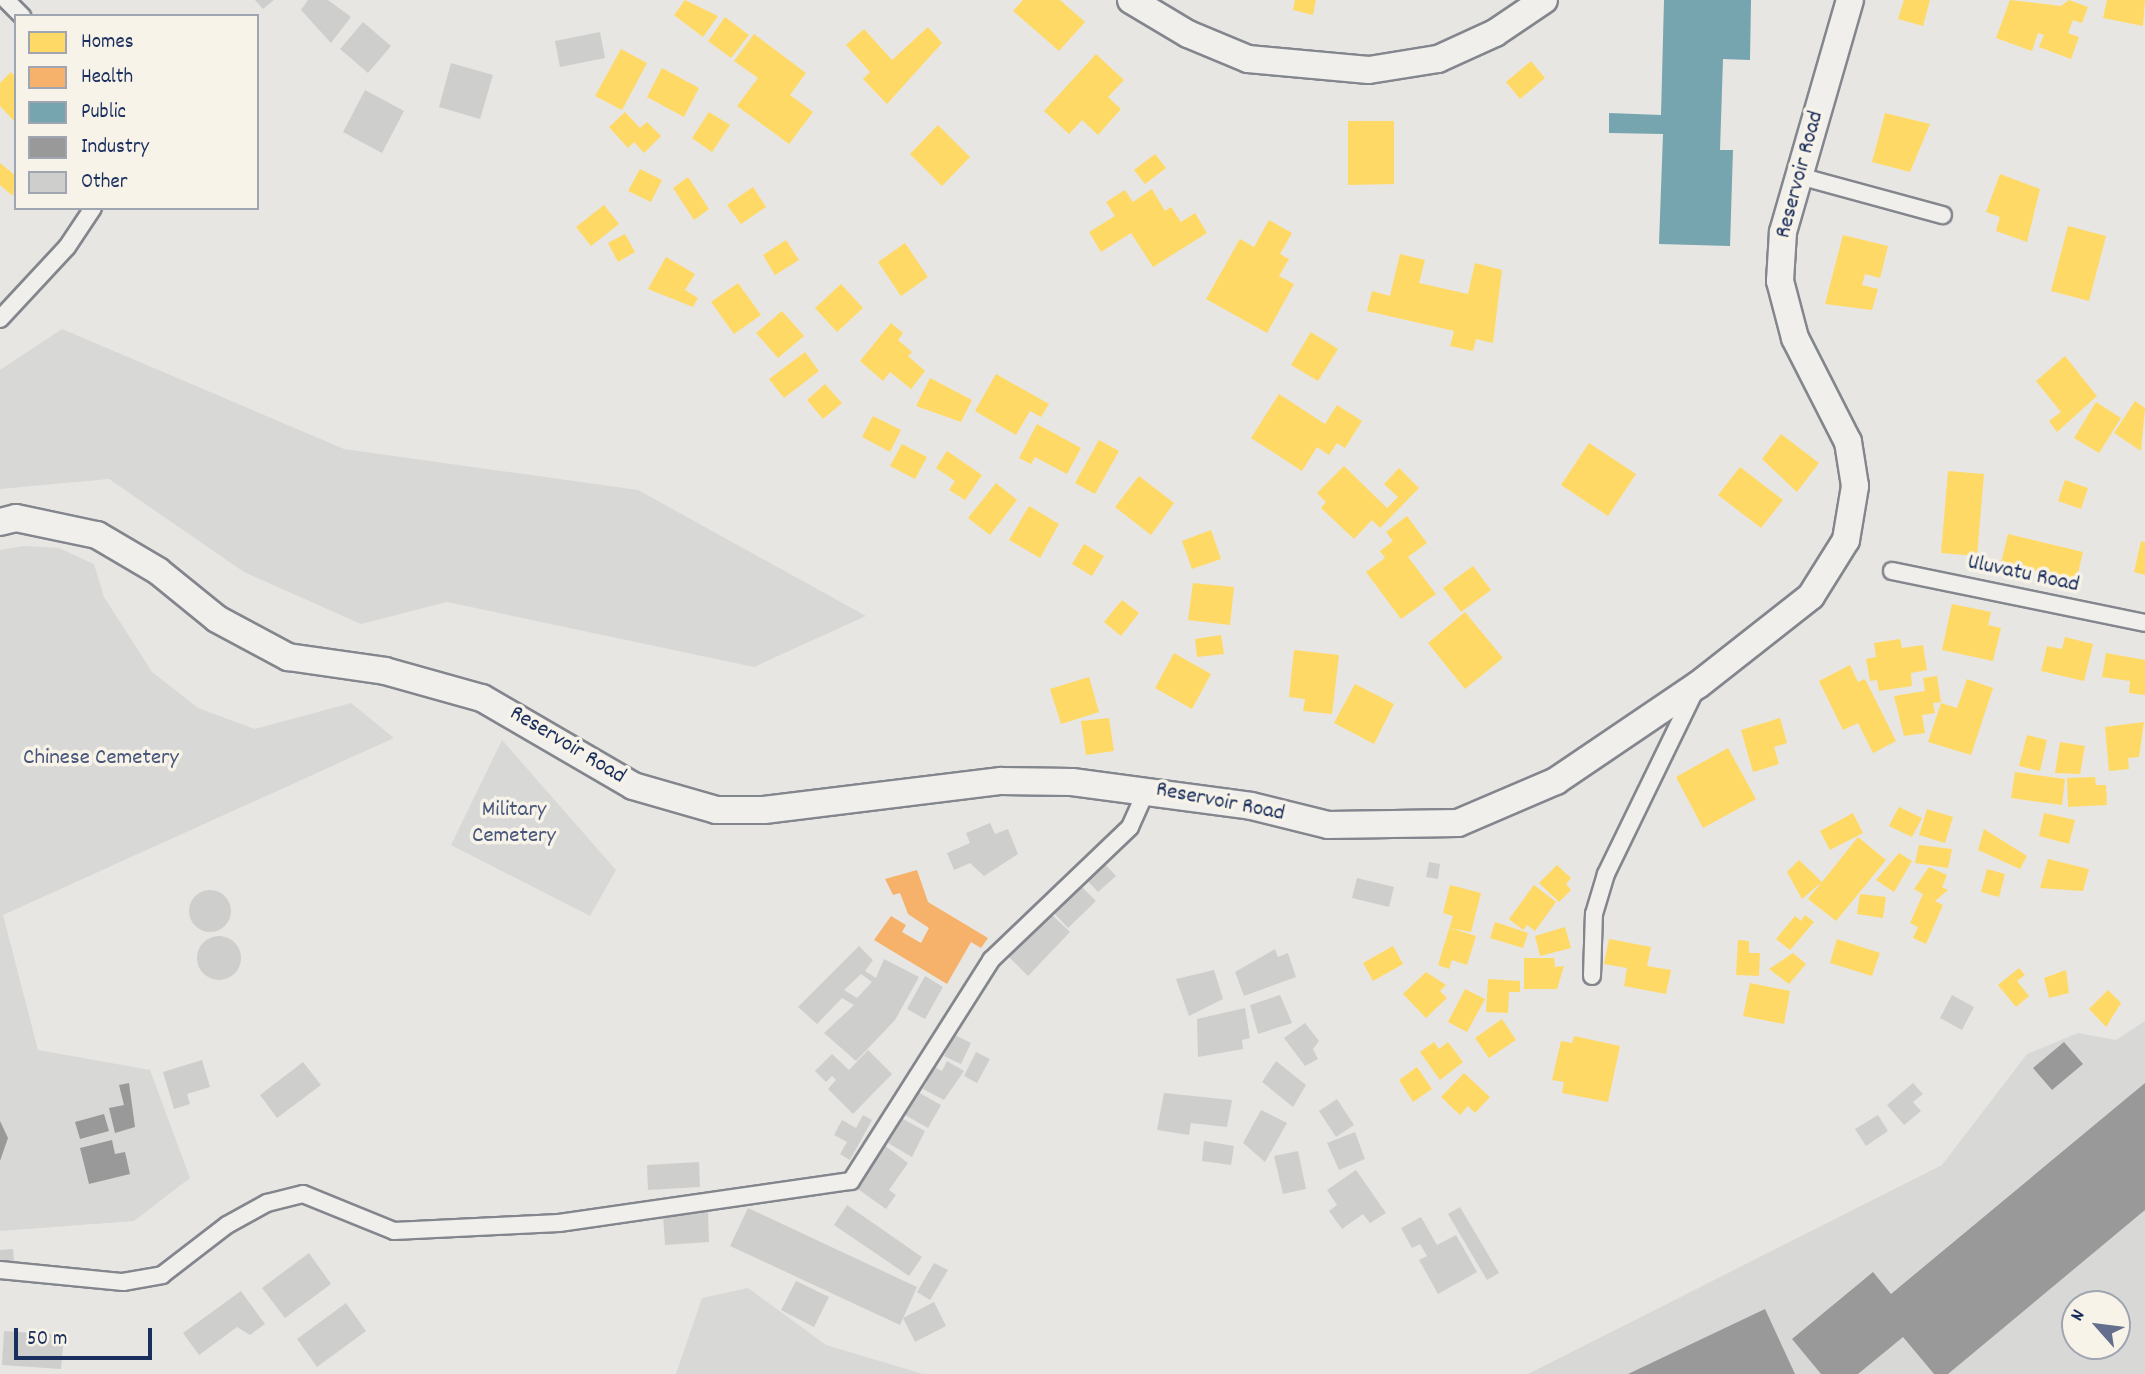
<!DOCTYPE html>
<style>
body{margin:0}
#map{position:relative;width:2145px;height:1374px;overflow:hidden;background:#e8e6e2;font-family:Dekko,sans-serif}
div>[style]{position:absolute}
.built>*{inset:0;background:#d8d8d6}
.homes>*{inset:0;background:#ffd966}
.health>*{inset:0;background:#f6b26b}
.public>*{inset:0;background:#76a5af}
.industry>*{inset:0;background:#999}
.building>*{inset:0;background:#cececd}
.round{border-radius:50%}
.roads{filter:drop-shadow(2px 0 #83868d) drop-shadow(-2px 0 #83868d) drop-shadow(0 2px #83868d) drop-shadow(0 -2px #83868d)}
.minor>*{height:16px;margin:-8px;padding:0 8px;transform-origin:8px;border-radius:8px;background:#f0efeb}
.primary>*{height:26px;margin:-13px;padding:0 13px;transform-origin:13px;border-radius:13px;background:#f0efeb}
.trunk>*{height:26px;margin:-13px;padding:0 13px;transform-origin:13px;border-radius:13px;background:#f0efeb}
span{translate:-50% -50%;white-space:nowrap;text-align:center;line-height:1.15;-webkit-text-stroke:7px #f7f3e8;paint-order:stroke}
.street-label{font-size:23px;color:#1b2f5e}
.park-label{font-size:23px;color:#47567a}
.legend{position:absolute;left:14px;top:14px;width:245px;height:196px;box-sizing:border-box;background:#f7f3e8;border:2px solid #9fa5b1;margin:0;padding:9px 12px;list-style:none;font-size:21px;color:#1b2f5e}
.legend li{display:flex;align-items:center;gap:14px;height:35px}
.legend b{width:35px;border:2px solid #9fa5b1}
.north{position:absolute;left:2061px;top:1290px;width:70px;height:70px;box-sizing:border-box;background:#f7f3e8;border:2px solid #9fa5b1;border-radius:50%;rotate:298deg;font-size:19px;font-weight:700;line-height:28px;text-align:center;color:#1b2f5e}
.north::after{content:'';display:block;margin:auto;width:24px;height:32px;background:#636f8c;clip-path:polygon(50% 0,100% 100%,50% 72%,0 100%)}
.scale{position:absolute;left:14px;top:1328px;width:138px;height:32px;box-sizing:border-box;border:4px solid #1b2f5e;border-top:0;padding-left:9px;font-size:21px;line-height:24px;white-space:nowrap;color:#1b2f5e;-webkit-text-stroke:5px #f7f3e8;paint-order:stroke}
</style>
<div id="map">
<div class="built">
<div style="clip-path:polygon(62px 329px,344px 449px,638px 490px,866px 616px,754px 667px,447px 602px,361px 624px,244px 572px,109px 479px,0 489px,0 370px)"></div>
<div style="clip-path:polygon(23px 546px,59px 548px,94px 564px,104px 597px,152px 672px,198px 708px,255px 729px,351px 703px,394px 738px,3px 915px,38px 1050px,150px 1070px,190px 1178px,134px 1221px,0 1231px,0 550px)"></div>
<div style="clip-path:polygon(502px 740px,616px 870px,590px 916px,451px 845px)"></div>
<div style="clip-path:polygon(evenodd,2145px 1021px,2145px 1374px,1528px 1374px,1942px 1165px,2027px 1054px,2078px 1033px,2116px 1040px,2145px 1021px,2075px 1304px,2117px 1304px,2117px 1346px,2075px 1346px,2075px 1304px)"></div>
<div style="clip-path:polygon(748px 1288px,826px 1345px,923px 1374px,676px 1374px,702px 1298px)"></div>
</div>
<div class="homes">
<div style="clip-path:polygon(685px 0,718px 16px,703px 37px,674px 15px)"></div>
<div style="clip-path:polygon(1023px 0,1060px 0,1085px 22px,1059px 51px,1013px 11px)"></div>
<div style="clip-path:polygon(1295px 0,1316px 0,1313px 15px,1293px 10px)"></div>
<div style="clip-path:polygon(1904px 0,1930px 0,1923px 26px,1898px 19px)"></div>
<div style="clip-path:polygon(2010px 0,2061px 6px,2069px 0,2088px 7px,2082px 23px,2073px 20px,2068px 33px,2079px 37px,2071px 59px,2039px 47px,2044px 35px,2038px 33px,2032px 51px,1996px 38px)"></div>
<div style="clip-path:polygon(2107px 0,2145px 0,2143px 26px,2103px 18px)"></div>
<div style="clip-path:polygon(725px 17px,749px 35px,731px 58px,708px 41px)"></div>
<div style="clip-path:polygon(928px 27px,942px 43px,887px 104px,863px 79px,870px 72px,846px 45px,864px 29px,892px 60px)"></div>
<div style="clip-path:polygon(754px 34px,806px 73px,790px 95px,813px 112px,789px 144px,737px 106px,758px 78px,734px 61px)"></div>
<div style="clip-path:polygon(621px 49px,647px 63px,622px 110px,595px 96px)"></div>
<div style="clip-path:polygon(1096px 54px,1124px 80px,1108px 97px,1121px 109px,1098px 135px,1082px 120px,1069px 134px,1044px 111px)"></div>
<div style="clip-path:polygon(1531px 61px,1545px 78px,1520px 99px,1506px 82px)"></div>
<div style="clip-path:polygon(662px 68px,699px 88px,684px 117px,647px 97px)"></div>
<div style="clip-path:polygon(11px 72px,16px 77px,16px 123px,0 106px,0 83px)"></div>
<div style="clip-path:polygon(625px 112px,640px 128px,647px 122px,661px 136px,644px 153px,634px 142px,628px 148px,609px 127px)"></div>
<div style="clip-path:polygon(709px 112px,730px 125px,712px 152px,692px 138px)"></div>
<div style="clip-path:polygon(1885px 113px,1930px 124px,1910px 172px,1872px 162px)"></div>
<div style="clip-path:polygon(1348px 121px,1394px 121px,1394px 184px,1348px 185px)"></div>
<div style="clip-path:polygon(938px 125px,970px 157px,942px 186px,910px 154px)"></div>
<div style="clip-path:polygon(1155px 154px,1166px 168px,1145px 184px,1134px 170px)"></div>
<div style="clip-path:polygon(0 163px,16px 176px,13px 196px,0 185px)"></div>
<div style="clip-path:polygon(640px 169px,662px 180px,651px 202px,628px 191px)"></div>
<div style="clip-path:polygon(2000px 174px,2040px 189px,2027px 242px,1996px 231px,2000px 217px,1986px 212px)"></div>
<div style="clip-path:polygon(688px 177px,709px 209px,694px 220px,673px 188px)"></div>
<div style="clip-path:polygon(753px 187px,766px 207px,741px 224px,727px 205px)"></div>
<div style="clip-path:polygon(1152px 189px,1165px 211px,1171px 207px,1181px 222px,1195px 213px,1207px 233px,1153px 267px,1131px 233px,1101px 252px,1089px 232px,1115px 216px,1106px 202px,1125px 190px,1133px 202px)"></div>
<div style="clip-path:polygon(604px 205px,619px 224px,591px 246px,576px 227px)"></div>
<div style="clip-path:polygon(1269px 220px,1292px 233px,1280px 254px,1289px 259px,1279px 276px,1294px 284px,1267px 333px,1206px 299px,1240px 239px,1254px 247px)"></div>
<div style="clip-path:polygon(2068px 226px,2106px 236px,2089px 301px,2051px 291px)"></div>
<div style="clip-path:polygon(625px 234px,635px 252px,618px 262px,608px 243px)"></div>
<div style="clip-path:polygon(1843px 235px,1888px 246px,1880px 278px,1865px 274px,1862px 285px,1878px 289px,1872px 310px,1825px 304px)"></div>
<div style="clip-path:polygon(786px 240px,799px 260px,775px 275px,763px 255px)"></div>
<div style="clip-path:polygon(905px 243px,928px 277px,901px 296px,878px 262px)"></div>
<div style="clip-path:polygon(1400px 254px,1425px 260px,1419px 283px,1468px 294px,1475px 263px,1502px 270px,1493px 343px,1476px 339px,1473px 351px,1450px 346px,1454px 331px,1367px 311px,1372px 291px,1390px 296px)"></div>
<div style="clip-path:polygon(666px 257px,695px 274px,685px 290px,698px 298px,693px 307px,648px 289px)"></div>
<div style="clip-path:polygon(738px 283px,761px 315px,734px 334px,711px 302px)"></div>
<div style="clip-path:polygon(841px 284px,863px 308px,837px 332px,815px 308px)"></div>
<div style="clip-path:polygon(782px 311px,804px 336px,778px 358px,756px 333px)"></div>
<div style="clip-path:polygon(891px 323px,903px 333px,898px 340px,912px 352px,908px 356px,925px 371px,911px 389px,890px 372px,883px 381px,860px 361px)"></div>
<div style="clip-path:polygon(1311px 332px,1338px 349px,1318px 381px,1291px 365px)"></div>
<div style="clip-path:polygon(805px 352px,819px 371px,784px 398px,769px 379px)"></div>
<div style="clip-path:polygon(2065px 356px,2097px 396px,2057px 432px,2049px 421px,2061px 412px,2036px 381px)"></div>
<div style="clip-path:polygon(996px 374px,1049px 404px,1041px 417px,1030px 411px,1016px 435px,975px 411px)"></div>
<div style="clip-path:polygon(930px 378px,972px 400px,961px 422px,916px 406px)"></div>
<div style="clip-path:polygon(825px 384px,842px 403px,823px 419px,807px 400px)"></div>
<div style="clip-path:polygon(1279px 394px,1325px 424px,1337px 405px,1362px 421px,1345px 448px,1337px 443px,1329px 455px,1317px 447px,1302px 471px,1251px 438px)"></div>
<div style="clip-path:polygon(2135px 401px,2145px 408px,2141px 451px,2114px 433px)"></div>
<div style="clip-path:polygon(2096px 402px,2121px 418px,2099px 453px,2074px 438px)"></div>
<div style="clip-path:polygon(873px 416px,901px 430px,890px 452px,862px 437px)"></div>
<div style="clip-path:polygon(1037px 424px,1081px 448px,1067px 474px,1035px 457px,1031px 464px,1019px 458px)"></div>
<div style="clip-path:polygon(1781px 434px,1819px 463px,1797px 492px,1762px 459px)"></div>
<div style="clip-path:polygon(1099px 440px,1119px 451px,1095px 494px,1075px 483px)"></div>
<div style="clip-path:polygon(1589px 443px,1636px 474px,1608px 516px,1561px 485px)"></div>
<div style="clip-path:polygon(902px 444px,927px 457px,915px 479px,890px 466px)"></div>
<div style="clip-path:polygon(947px 451px,982px 475px,965px 500px,949px 490px,955px 481px,936px 468px)"></div>
<div style="clip-path:polygon(1344px 466px,1387px 508px,1398px 497px,1384px 484px,1399px 468px,1419px 488px,1380px 528px,1372px 520px,1354px 539px,1321px 508px,1326px 502px,1317px 493px)"></div>
<div style="clip-path:polygon(1740px 467px,1783px 500px,1761px 528px,1718px 495px)"></div>
<div style="clip-path:polygon(1948px 471px,1984px 474px,1977px 556px,1941px 553px)"></div>
<div style="clip-path:polygon(1139px 476px,1174px 503px,1151px 535px,1115px 507px)"></div>
<div style="clip-path:polygon(2065px 480px,2088px 488px,2081px 509px,2058px 501px)"></div>
<div style="clip-path:polygon(996px 483px,1017px 500px,990px 535px,968px 518px)"></div>
<div style="clip-path:polygon(1029px 506px,1059px 524px,1040px 558px,1009px 540px)"></div>
<div style="clip-path:polygon(1407px 516px,1427px 543px,1408px 557px,1436px 594px,1401px 619px,1366px 572px,1385px 558px,1380px 551px,1393px 541px,1386px 532px)"></div>
<div style="clip-path:polygon(1211px 530px,1221px 559px,1192px 569px,1182px 541px)"></div>
<div style="clip-path:polygon(2008px 534px,2083px 552px,2076px 581px,2001px 563px)"></div>
<div style="clip-path:polygon(2141px 541px,2145px 542px,2145px 575px,2134px 572px)"></div>
<div style="clip-path:polygon(1084px 544px,1104px 556px,1092px 576px,1072px 564px)"></div>
<div style="clip-path:polygon(1473px 566px,1491px 590px,1461px 612px,1443px 588px)"></div>
<div style="clip-path:polygon(1193px 583px,1234px 587px,1230px 625px,1188px 620px)"></div>
<div style="clip-path:polygon(1122px 600px,1139px 613px,1121px 636px,1104px 622px)"></div>
<div style="clip-path:polygon(1952px 604px,1991px 612px,1988px 625px,2001px 628px,1993px 661px,1942px 650px)"></div>
<div style="clip-path:polygon(1465px 612px,1503px 658px,1465px 689px,1428px 643px)"></div>
<div style="clip-path:polygon(1221px 635px,1224px 654px,1197px 657px,1195px 639px)"></div>
<div style="clip-path:polygon(2065px 637px,2093px 644px,2084px 681px,2041px 671px,2047px 646px,2062px 649px)"></div>
<div style="clip-path:polygon(1900px 639px,1902px 648px,1923px 645px,1927px 670px,1911px 673px,1912px 686px,1879px 691px,1877px 680px,1870px 681px,1866px 659px,1876px 657px,1874px 643px)"></div>
<div style="clip-path:polygon(1294px 650px,1339px 655px,1332px 714px,1303px 711px,1305px 699px,1289px 697px)"></div>
<div style="clip-path:polygon(1174px 653px,1211px 674px,1192px 709px,1155px 688px)"></div>
<div style="clip-path:polygon(2106px 653px,2145px 660px,2145px 695px,2129px 693px,2130px 681px,2102px 677px)"></div>
<div style="clip-path:polygon(1850px 665px,1858px 682px,1865px 679px,1896px 741px,1873px 753px,1858px 723px,1843px 730px,1819px 681px)"></div>
<div style="clip-path:polygon(1937px 676px,1941px 702px,1933px 703px,1935px 713px,1922px 715px,1925px 733px,1904px 736px,1894px 696px,1925px 691px,1923px 678px)"></div>
<div style="clip-path:polygon(1089px 677px,1099px 712px,1061px 724px,1050px 689px)"></div>
<div style="clip-path:polygon(1967px 679px,1993px 688px,1971px 755px,1928px 742px,1941px 703px,1957px 708px)"></div>
<div style="clip-path:polygon(1355px 684px,1394px 704px,1374px 744px,1334px 723px)"></div>
<div style="clip-path:polygon(1109px 718px,1114px 751px,1086px 755px,1081px 721px)"></div>
<div style="clip-path:polygon(1780px 718px,1787px 743px,1774px 747px,1779px 764px,1753px 772px,1741px 730px)"></div>
<div style="clip-path:polygon(2144px 722px,2139px 757px,2128px 758px,2129px 769px,2109px 771px,2105px 727px)"></div>
<div style="clip-path:polygon(2027px 735px,2047px 740px,2040px 771px,2019px 766px)"></div>
<div style="clip-path:polygon(2060px 742px,2085px 746px,2080px 774px,2055px 773px)"></div>
<div style="clip-path:polygon(1728px 748px,1756px 799px,1703px 828px,1676px 777px)"></div>
<div style="clip-path:polygon(2015px 772px,2065px 779px,2062px 805px,2011px 798px)"></div>
<div style="clip-path:polygon(2095px 777px,2096px 785px,2106px 785px,2107px 805px,2068px 807px,2067px 778px)"></div>
<div style="clip-path:polygon(1899px 807px,1922px 818px,1912px 837px,1889px 826px)"></div>
<div style="clip-path:polygon(1927px 809px,1953px 817px,1945px 843px,1919px 835px)"></div>
<div style="clip-path:polygon(1853px 813px,1863px 833px,1830px 850px,1820px 831px)"></div>
<div style="clip-path:polygon(2044px 813px,2075px 820px,2069px 844px,2039px 836px)"></div>
<div style="clip-path:polygon(1984px 829px,2027px 856px,2020px 869px,1978px 850px)"></div>
<div style="clip-path:polygon(1858px 837px,1886px 860px,1836px 921px,1808px 899px,1822px 882px,1802px 899px,1787px 872px,1799px 860px,1822px 882px)"></div>
<div style="clip-path:polygon(1919px 845px,1952px 849px,1948px 868px,1915px 863px)"></div>
<div style="clip-path:polygon(1899px 853px,1912px 861px,1894px 892px,1876px 880px)"></div>
<div style="clip-path:polygon(2048px 859px,2089px 869px,2083px 891px,2040px 888px)"></div>
<div style="clip-path:polygon(1557px 865px,1571px 878px,1566px 884px,1571px 890px,1559px 902px,1539px 883px)"></div>
<div style="clip-path:polygon(1929px 867px,1947px 875px,1942px 887px,1948px 890px,1935px 901px,1943px 905px,1926px 944px,1913px 938px,1918px 927px,1910px 923px,1923px 894px,1914px 889px)"></div>
<div style="clip-path:polygon(1987px 869px,2005px 874px,1999px 897px,1981px 892px)"></div>
<div style="clip-path:polygon(1450px 885px,1481px 893px,1471px 932px,1450px 928px,1476px 936px,1467px 965px,1452px 960px,1449px 969px,1438px 965px,1453px 916px,1443px 913px)"></div>
<div style="clip-path:polygon(1534px 885px,1556px 902px,1535px 931px,1527px 925px,1523px 930px,1509px 919px)"></div>
<div style="clip-path:polygon(1860px 894px,1886px 897px,1883px 918px,1857px 914px)"></div>
<div style="clip-path:polygon(1805px 915px,1814px 922px,1790px 950px,1776px 939px,1795px 916px,1801px 921px)"></div>
<div style="clip-path:polygon(1495px 922px,1528px 933px,1523px 948px,1490px 938px)"></div>
<div style="clip-path:polygon(1565px 927px,1571px 948px,1540px 956px,1535px 936px)"></div>
<div style="clip-path:polygon(1609px 939px,1651px 947px,1647px 966px,1671px 970px,1666px 994px,1624px 986px,1627px 968px,1604px 964px)"></div>
<div style="clip-path:polygon(1837px 939px,1880px 953px,1872px 976px,1830px 963px)"></div>
<div style="clip-path:polygon(1738px 940px,1749px 941px,1749px 953px,1760px 953px,1759px 976px,1736px 975px)"></div>
<div style="clip-path:polygon(1393px 946px,1403px 964px,1373px 981px,1363px 963px)"></div>
<div style="clip-path:polygon(1793px 953px,1806px 964px,1789px 984px,1769px 969px)"></div>
<div style="clip-path:polygon(1524px 958px,1554px 958px,1555px 967px,1564px 966px,1557px 989px,1524px 989px)"></div>
<div style="clip-path:polygon(2019px 968px,2025px 975px,2017px 981px,2029px 996px,2016px 1007px,1998px 985px)"></div>
<div style="clip-path:polygon(2066px 970px,2069px 993px,2049px 998px,2044px 978px)"></div>
<div style="clip-path:polygon(1426px 972px,1446px 985px,1440px 991px,1447px 998px,1426px 1018px,1403px 994px)"></div>
<div style="clip-path:polygon(1488px 979px,1520px 981px,1520px 992px,1509px 992px,1508px 1013px,1486px 1012px)"></div>
<div style="clip-path:polygon(1750px 983px,1790px 991px,1784px 1024px,1743px 1016px)"></div>
<div style="clip-path:polygon(1465px 989px,1485px 999px,1467px 1032px,1448px 1022px)"></div>
<div style="clip-path:polygon(2108px 990px,2121px 1003px,2106px 1027px,2089px 1009px)"></div>
<div style="clip-path:polygon(1502px 1019px,1516px 1040px,1489px 1058px,1475px 1038px)"></div>
<div style="clip-path:polygon(1574px 1036px,1620px 1046px,1608px 1102px,1562px 1093px,1564px 1082px,1552px 1080px,1561px 1041px,1572px 1043px)"></div>
<div style="clip-path:polygon(1434px 1042px,1439px 1049px,1448px 1042px,1463px 1062px,1440px 1080px,1420px 1052px)"></div>
<div style="clip-path:polygon(1417px 1067px,1432px 1089px,1413px 1102px,1399px 1080px)"></div>
<div style="clip-path:polygon(1464px 1073px,1490px 1097px,1475px 1113px,1468px 1106px,1460px 1115px,1441px 1097px)"></div>
</div>
<div class="health">
<div style="clip-path:polygon(917px 870px,928px 902px,988px 938px,981px 948px,971px 942px,947px 984px,874px 940px,891px 916px,906px 925px,902px 932px,921px 943px,929px 928px,908px 914px,900px 893px,893px 895px,885px 879px)"></div>
</div>
<div class="public">
<div style="clip-path:polygon(1664px 0,1751px 0,1750px 60px,1723px 59px,1720px 150px,1733px 150px,1730px 246px,1659px 244px,1663px 134px,1609px 133px,1609px 113px,1661px 115px)"></div>
</div>
<div class="industry">
<div style="clip-path:polygon(2064px 1042px,2083px 1064px,2052px 1090px,2033px 1068px)"></div>
<div style="clip-path:polygon(129px 1083px,135px 1127px,115px 1133px,109px 1108px,124px 1105px,119px 1085px)"></div>
<div style="clip-path:polygon(2145px 1083px,2145px 1210px,1948px 1374px,1934px 1374px,1903px 1337px,1858px 1374px,1821px 1374px,1792px 1339px,1873px 1272px,1891px 1294px)"></div>
<div style="clip-path:polygon(104px 1114px,109px 1131px,80px 1139px,75px 1122px)"></div>
<div style="clip-path:polygon(0 1121px,8px 1138px,0 1161px)"></div>
<div style="clip-path:polygon(112px 1140px,115px 1154px,125px 1152px,130px 1174px,89px 1184px,80px 1148px)"></div>
<div style="clip-path:polygon(1765px 1309px,1795px 1374px,1628px 1374px)"></div>
</div>
<div class="building">
<div style="clip-path:polygon(255px 0,274px 0,263px 9px)"></div>
<div style="clip-path:polygon(308px 0,328px 0,351px 17px,331px 43px,301px 10px)"></div>
<div style="clip-path:polygon(363px 22px,391px 46px,368px 73px,340px 49px)"></div>
<div style="clip-path:polygon(600px 32px,605px 58px,560px 67px,555px 41px)"></div>
<div style="clip-path:polygon(451px 63px,493px 75px,480px 119px,439px 107px)"></div>
<div style="clip-path:polygon(365px 90px,404px 111px,382px 153px,343px 132px)"></div>
<div style="clip-path:polygon(990px 823px,995px 834px,1008px 829px,1018px 854px,984px 876px,970px 863px,954px 870px,947px 853px,970px 843px,966px 833px)"></div>
<div style="clip-path:polygon(1103px 862px,1116px 876px,1098px 892px,1085px 878px)"></div>
<div style="clip-path:polygon(1429px 862px,1440px 864px,1438px 879px,1426px 877px)"></div>
<div style="clip-path:polygon(1357px 878px,1394px 887px,1389px 907px,1352px 898px)"></div>
<div style="clip-path:polygon(1079px 884px,1096px 901px,1068px 928px,1052px 911px)"></div>
<div class="round" style="left:189px;top:890px;width:42px;height:42px"></div>
<div style="clip-path:polygon(1048px 911px,1070px 932px,1028px 976px,1006px 954px)"></div>
<div class="round" style="left:197px;top:936px;width:44px;height:44px"></div>
<div style="clip-path:polygon(evenodd,859px 946px,873px 960px,865px 971px,876px 978px,884px 959px,919px 977px,895px 1020px,856px 1061px,824px 1033px,854px 1005px,842px 998px,817px 1024px,798px 1007px,859px 946px,861px 974px,872px 982px,857px 998px,844px 990px,861px 974px)"></div>
<div style="clip-path:polygon(1275px 949px,1278px 957px,1288px 953px,1296px 977px,1244px 996px,1235px 972px)"></div>
<div style="clip-path:polygon(1214px 970px,1223px 999px,1189px 1016px,1176px 979px)"></div>
<div style="clip-path:polygon(925px 976px,943px 987px,925px 1019px,907px 1009px)"></div>
<div style="clip-path:polygon(1280px 995px,1292px 1023px,1258px 1034px,1250px 1005px)"></div>
<div style="clip-path:polygon(1952px 995px,1974px 1007px,1962px 1030px,1940px 1018px)"></div>
<div style="clip-path:polygon(1245px 1008px,1250px 1038px,1242px 1040px,1243px 1049px,1198px 1057px,1197px 1019px)"></div>
<div style="clip-path:polygon(1305px 1023px,1319px 1041px,1313px 1049px,1318px 1059px,1305px 1066px,1284px 1038px)"></div>
<div style="clip-path:polygon(955px 1035px,971px 1043px,961px 1064px,944px 1056px)"></div>
<div style="clip-path:polygon(868px 1050px,892px 1074px,853px 1114px,828px 1089px,836px 1080px,832px 1076px,826px 1082px,815px 1071px,832px 1054px,849px 1070px)"></div>
<div style="clip-path:polygon(976px 1052px,990px 1059px,977px 1083px,964px 1076px)"></div>
<div style="clip-path:polygon(202px 1060px,210px 1087px,187px 1094px,190px 1104px,174px 1109px,163px 1072px)"></div>
<div style="clip-path:polygon(947px 1061px,964px 1071px,944px 1100px,923px 1089px,935px 1067px,942px 1071px)"></div>
<div style="clip-path:polygon(1276px 1061px,1306px 1085px,1293px 1107px,1262px 1082px)"></div>
<div style="clip-path:polygon(303px 1062px,321px 1085px,277px 1118px,260px 1095px)"></div>
<div style="clip-path:polygon(1913px 1083px,1923px 1094px,1913px 1102px,1921px 1111px,1904px 1125px,1887px 1105px)"></div>
<div style="clip-path:polygon(918px 1092px,941px 1105px,928px 1128px,905px 1115px)"></div>
<div style="clip-path:polygon(1164px 1093px,1232px 1100px,1227px 1127px,1191px 1123px,1189px 1135px,1157px 1130px)"></div>
<div style="clip-path:polygon(1337px 1099px,1354px 1125px,1336px 1137px,1319px 1111px)"></div>
<div style="clip-path:polygon(1261px 1110px,1287px 1123px,1265px 1162px,1243px 1143px)"></div>
<div style="clip-path:polygon(863px 1115px,872px 1120px,850px 1160px,840px 1154px,847px 1142px,834px 1135px,842px 1120px,856px 1128px)"></div>
<div style="clip-path:polygon(1878px 1115px,1888px 1131px,1866px 1146px,1855px 1129px)"></div>
<div style="clip-path:polygon(901px 1118px,925px 1131px,912px 1157px,888px 1143px)"></div>
<div style="clip-path:polygon(1355px 1132px,1365px 1159px,1339px 1170px,1327px 1143px)"></div>
<div style="clip-path:polygon(1204px 1141px,1234px 1146px,1231px 1165px,1202px 1161px)"></div>
<div style="clip-path:polygon(884px 1145px,908px 1163px,889px 1190px,896px 1195px,886px 1209px,855px 1187px)"></div>
<div style="clip-path:polygon(1298px 1151px,1306px 1189px,1283px 1194px,1274px 1156px)"></div>
<div style="clip-path:polygon(699px 1162px,700px 1187px,648px 1190px,647px 1165px)"></div>
<div style="clip-path:polygon(1356px 1170px,1386px 1213px,1370px 1223px,1363px 1214px,1342px 1229px,1329px 1211px,1337px 1205px,1327px 1190px)"></div>
<div style="clip-path:polygon(847px 1205px,922px 1257px,909px 1276px,834px 1225px)"></div>
<div style="clip-path:polygon(1460px 1207px,1499px 1273px,1487px 1280px,1448px 1214px)"></div>
<div style="clip-path:polygon(748px 1208px,917px 1287px,900px 1325px,730px 1246px)"></div>
<div style="clip-path:polygon(708px 1211px,709px 1242px,665px 1245px,663px 1214px)"></div>
<div style="clip-path:polygon(1421px 1217px,1437px 1245px,1456px 1235px,1477px 1272px,1438px 1294px,1419px 1260px,1427px 1256px,1420px 1244px,1412px 1248px,1401px 1228px)"></div>
<div style="clip-path:polygon(13px 1249px,14px 1262px,0 1263px,0 1250px)"></div>
<div style="clip-path:polygon(309px 1253px,331px 1284px,285px 1318px,262px 1288px)"></div>
<div style="clip-path:polygon(934px 1263px,948px 1270px,930px 1300px,917px 1292px)"></div>
<div style="clip-path:polygon(796px 1281px,829px 1297px,814px 1327px,781px 1310px)"></div>
<div style="clip-path:polygon(241px 1291px,265px 1324px,250px 1335px,237px 1327px,199px 1355px,183px 1333px)"></div>
<div style="clip-path:polygon(934px 1302px,946px 1326px,915px 1342px,903px 1318px)"></div>
<div style="clip-path:polygon(346px 1303px,366px 1331px,317px 1367px,297px 1339px)"></div>
<div style="clip-path:polygon(4px 1331px,64px 1335px,61px 1369px,2px 1365px)"></div>
</div>
<div class="roads">
<div class="minor">
<div style="left:6px;top:0;width:23px;rotate:45deg"></div>
<div style="left:1799px;top:176px;width:149px;rotate:15.2deg"></div>
<div style="left:0;top:319px;width:98px;rotate:-47.1deg"></div>
<div style="left:67px;top:247px;width:47px;rotate:-56.3deg"></div>
<div style="left:1892px;top:571px;width:258px;rotate:11.6deg"></div>
<div style="left:1592px;top:976px;width:62px;rotate:-88.2deg"></div>
<div style="left:1594px;top:914px;width:42px;rotate:-73.3deg"></div>
<div style="left:1606px;top:874px;width:203px;rotate:-64.1deg"></div>
<div style="left:0;top:1270px;width:124px;rotate:5.6deg"></div>
<div style="left:123px;top:1282px;width:40px;rotate:-10deg"></div>
<div style="left:162px;top:1275px;width:82px;rotate:-37.6deg"></div>
<div style="left:227px;top:1225px;width:46px;rotate:-28.8deg"></div>
<div style="left:267px;top:1203px;width:37px;rotate:-14deg"></div>
<div style="left:303px;top:1194px;width:98px;rotate:22.1deg"></div>
<div style="left:394px;top:1231px;width:165px;rotate:-2.8deg"></div>
<div style="left:559px;top:1223px;width:295px;rotate:-8.2deg"></div>
<div style="left:851px;top:1181px;width:262px;rotate:-57.6deg"></div>
<div style="left:991px;top:960px;width:192px;rotate:-43.7deg"></div>
<div style="left:1130px;top:827px;width:42px;rotate:-65.9deg"></div>
</div>
<div class="primary">
<div style="left:1131px;top:0;width:66px;rotate:30.8deg"></div>
<div style="left:1188px;top:34px;width:65px;rotate:22.6deg"></div>
<div style="left:1248px;top:59px;width:121px;rotate:5.2deg"></div>
<div style="left:1369px;top:70px;width:70px;rotate:-9.1deg"></div>
<div style="left:1438px;top:59px;width:63px;rotate:-24.5deg"></div>
<div style="left:1495px;top:33px;width:59px;rotate:-34deg"></div>
</div>
<div class="trunk">
<div style="left:0;top:522px;width:16px;rotate:-14deg"></div>
<div style="left:16px;top:518px;width:83px;rotate:11.9deg"></div>
<div style="left:97px;top:535px;width:71px;rotate:30.5deg"></div>
<div style="left:158px;top:571px;width:76px;rotate:39.1deg"></div>
<div style="left:217px;top:619px;width:81px;rotate:28.2deg"></div>
<div style="left:288px;top:657px;width:98px;rotate:8.2deg"></div>
<div style="left:385px;top:671px;width:101px;rotate:15.6deg"></div>
<div style="left:482px;top:698px;width:175px;rotate:30.2deg"></div>
<div style="left:633px;top:786px;width:86px;rotate:16.1deg"></div>
<div style="left:716px;top:810px;width:48px"></div>
<div style="left:764px;top:810px;width:239px;rotate:-7deg"></div>
<div style="left:1001px;top:781px;width:71px;rotate:0.8deg"></div>
<div style="left:1072px;top:782px;width:181px;rotate:7.6deg"></div>
<div style="left:1251px;top:806px;width:79px;rotate:13.9deg"></div>
<div style="left:1328px;top:825px;width:130px;rotate:-0.9deg"></div>
<div style="left:1458px;top:823px;width:107px;rotate:-23.2deg"></div>
<div style="left:1556px;top:781px;width:171px;rotate:-34.1deg"></div>
<div style="left:1698px;top:685px;width:144px;rotate:-38.2deg"></div>
<div style="left:1811px;top:596px;width:66px;rotate:-58deg"></div>
<div style="left:1846px;top:540px;width:55px;rotate:-80.5deg"></div>
<div style="left:1855px;top:486px;width:45px;rotate:-99deg"></div>
<div style="left:1848px;top:442px;width:117px;rotate:-117deg"></div>
<div style="left:1795px;top:338px;width:59px;rotate:-104.7deg"></div>
<div style="left:1780px;top:281px;width:49px;rotate:-86.5deg"></div>
<div style="left:1783px;top:232px;width:241px;rotate:-73.9deg"></div>
</div>
</div>
<div class="street-label">
<span style="left:1801px;top:175px;rotate:-75deg">Reservoir Road</span>
<span style="left:2023px;top:575px;rotate:12deg">Uluvatu Road</span>
<span style="left:567px;top:746px;rotate:31deg">Reservoir Road</span>
<span style="left:1220px;top:803px;rotate:11deg">Reservoir Road</span>
</div>
<div class="park-label">
<span style="left:101px;top:759px">Chinese Cemetery</span>
<span style="left:514px;top:824px">Military<br>Cemetery</span>
</div>
<ul class="legend">
<li><b style="height:19px;background:#ffd966"></b>Homes</li>
<li><b style="height:19px;background:#f6b26b"></b>Health</li>
<li><b style="height:19px;background:#76a5af"></b>Public</li>
<li><b style="height:19px;background:#999"></b>Industry</li>
<li><b style="height:19px;background:#cececd"></b>Other</li>
</ul>
<div class="north">N</div>
<div class="scale">50 m</div>
</div>
